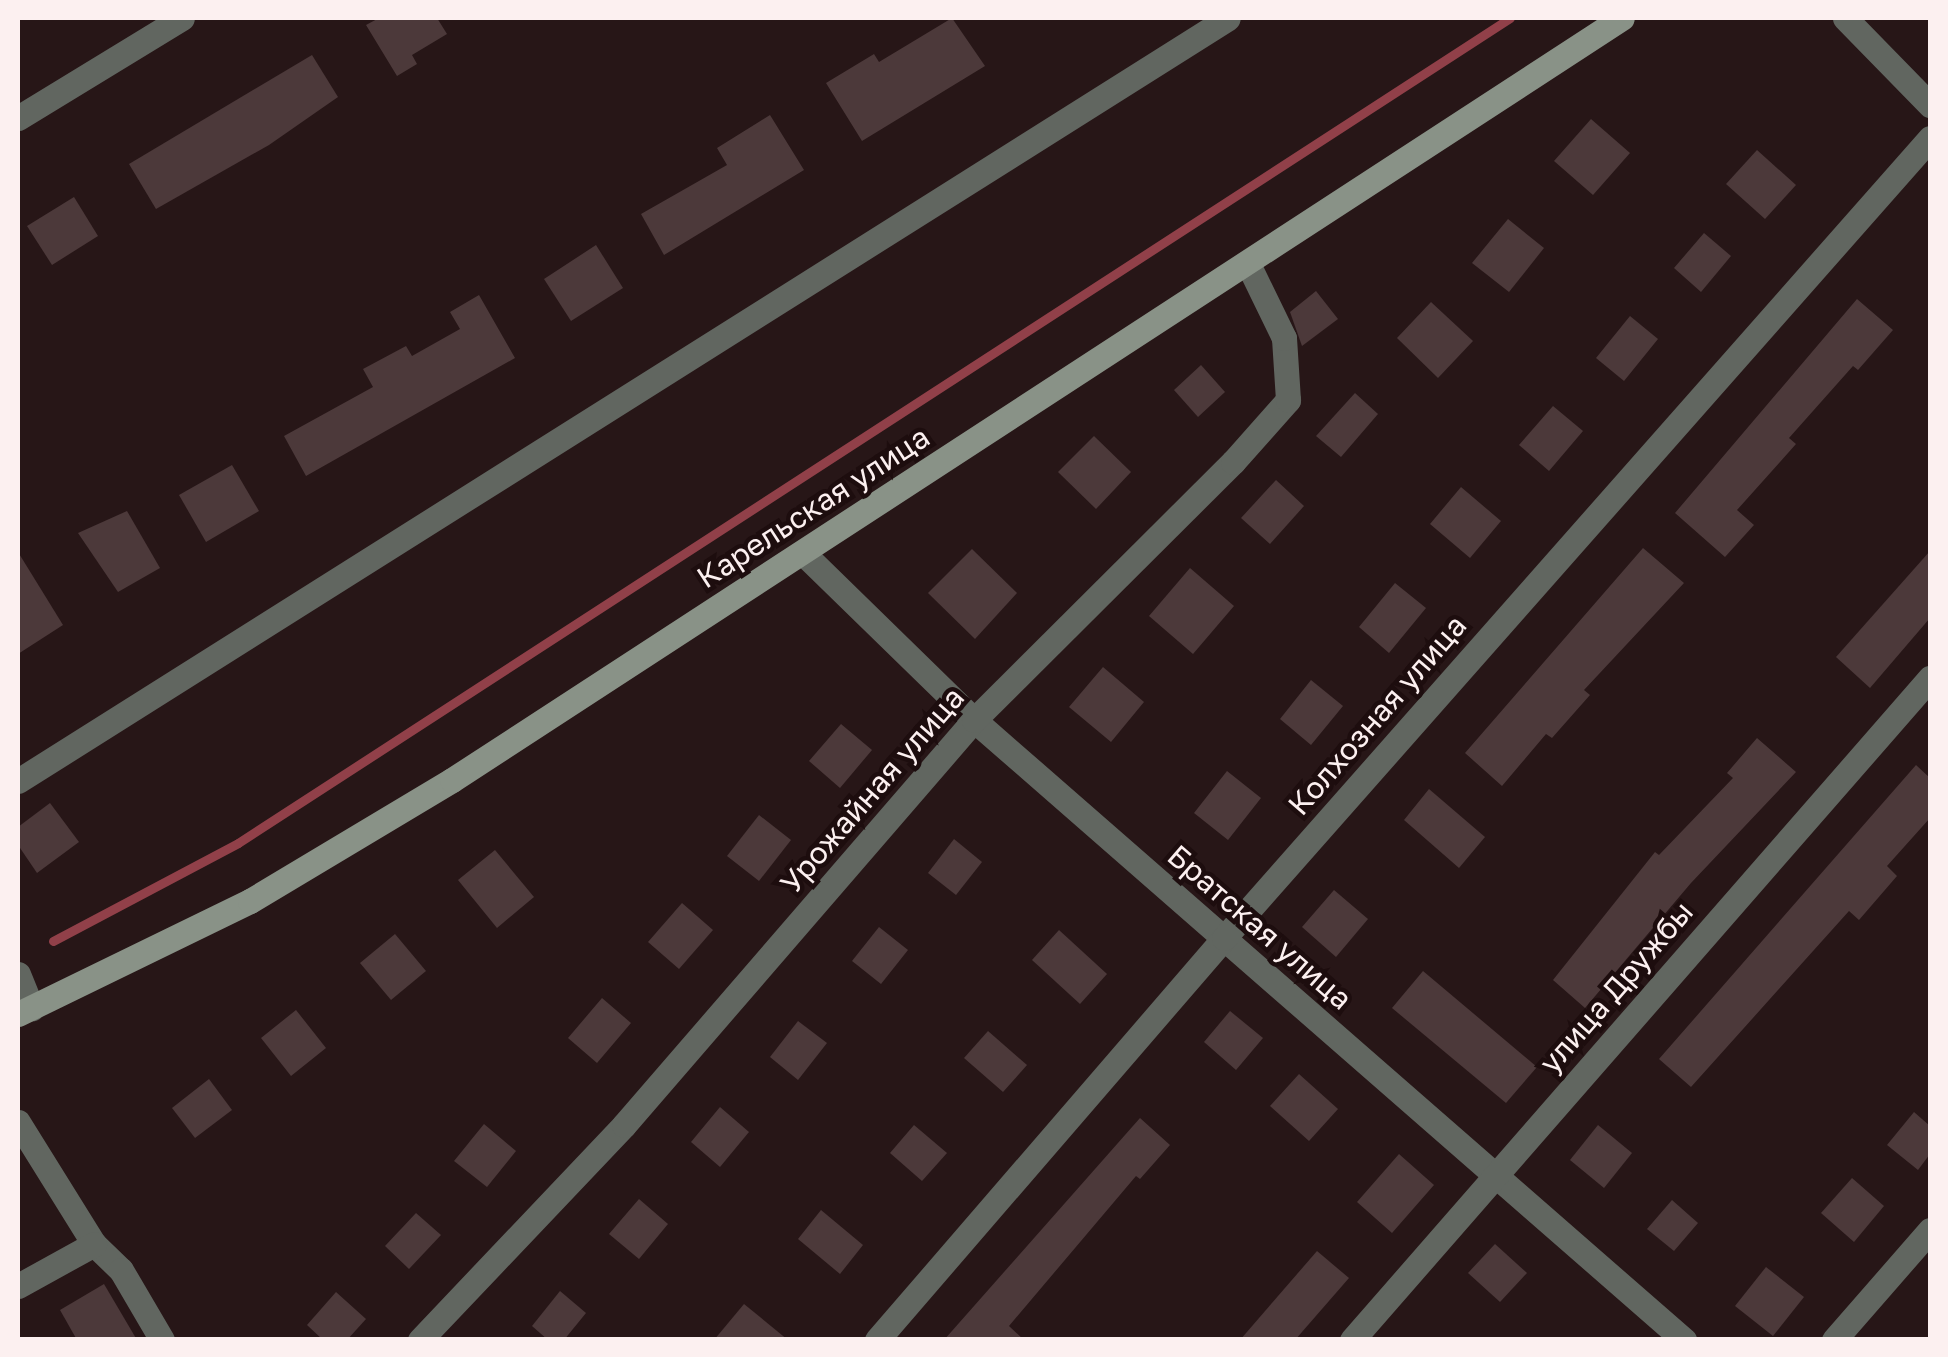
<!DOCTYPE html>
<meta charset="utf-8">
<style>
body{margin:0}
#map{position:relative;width:1948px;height:1357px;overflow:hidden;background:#271617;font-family:"Golos Text",sans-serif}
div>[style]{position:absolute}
.stream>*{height:9px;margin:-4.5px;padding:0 4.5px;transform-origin:4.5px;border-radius:4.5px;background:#914049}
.building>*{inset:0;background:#4c393a}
.street>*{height:25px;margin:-12.5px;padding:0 12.5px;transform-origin:12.5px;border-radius:12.5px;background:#616660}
.secondary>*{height:25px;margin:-12.5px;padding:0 12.5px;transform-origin:12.5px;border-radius:12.5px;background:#899287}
span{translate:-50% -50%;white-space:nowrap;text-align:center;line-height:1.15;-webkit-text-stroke:9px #1d0d0e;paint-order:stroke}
.street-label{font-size:30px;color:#fcf0f0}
.frame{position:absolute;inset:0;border:20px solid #fcf0f0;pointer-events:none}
</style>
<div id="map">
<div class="stream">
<div style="left:53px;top:941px;width:209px;rotate:-27.9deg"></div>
<div style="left:238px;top:843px;width:1516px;rotate:-32.97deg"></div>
</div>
<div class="building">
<div style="clip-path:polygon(379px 18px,437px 18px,447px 34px,412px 55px,417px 64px,397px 76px,366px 25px)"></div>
<div style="clip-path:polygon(952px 18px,985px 66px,862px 141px,826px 83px,874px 54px,879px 62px)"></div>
<div style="clip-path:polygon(312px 55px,338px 97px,269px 145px,156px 209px,129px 164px)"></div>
<div style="clip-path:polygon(770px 115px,804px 170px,664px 255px,641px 214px,727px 165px,717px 148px)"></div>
<div style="clip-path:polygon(1591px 119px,1630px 153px,1593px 195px,1554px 161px)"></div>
<div style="clip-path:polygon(1757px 150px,1796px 185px,1765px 219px,1726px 184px)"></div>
<div style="clip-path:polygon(74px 197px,98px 236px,52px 265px,27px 226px)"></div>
<div style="clip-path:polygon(1508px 219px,1544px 248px,1509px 292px,1472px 263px)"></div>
<div style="clip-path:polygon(1704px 233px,1731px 256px,1701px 292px,1674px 268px)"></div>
<div style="clip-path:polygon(596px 245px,623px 288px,571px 321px,544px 279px)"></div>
<div style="clip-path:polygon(1316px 291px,1338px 319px,1302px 346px,1290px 312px)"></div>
<div style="clip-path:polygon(479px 295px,515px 358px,306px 476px,284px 436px,373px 387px,363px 369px,406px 346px,412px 356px,460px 329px,450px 312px)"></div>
<div style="clip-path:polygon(1857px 299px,1893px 330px,1858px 370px,1853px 366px,1789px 438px,1796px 444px,1737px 510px,1754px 525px,1725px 557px,1675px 513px)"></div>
<div style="clip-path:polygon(1431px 302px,1473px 341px,1438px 378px,1397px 338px)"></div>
<div style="clip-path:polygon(1630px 316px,1658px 339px,1624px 381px,1596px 358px)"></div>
<div style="clip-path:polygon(1201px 365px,1225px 392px,1198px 417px,1174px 390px)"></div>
<div style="clip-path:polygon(1355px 393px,1378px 414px,1341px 457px,1316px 436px)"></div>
<div style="clip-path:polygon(1553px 406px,1583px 431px,1549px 471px,1519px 445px)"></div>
<div style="clip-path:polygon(1094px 436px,1131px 472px,1096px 509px,1058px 472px)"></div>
<div style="clip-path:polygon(232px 465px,259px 511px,206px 542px,179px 495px)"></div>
<div style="clip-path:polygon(1276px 480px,1304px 506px,1270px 544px,1241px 518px)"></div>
<div style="clip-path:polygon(1461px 487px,1501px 521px,1470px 558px,1430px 524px)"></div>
<div style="clip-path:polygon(127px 511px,160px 568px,118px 592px,78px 533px)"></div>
<div style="clip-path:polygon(1643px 548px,1684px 583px,1584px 690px,1590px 695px,1552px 738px,1546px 734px,1502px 786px,1465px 753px)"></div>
<div style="clip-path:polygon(972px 549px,1017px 593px,975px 639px,928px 593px)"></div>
<div style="clip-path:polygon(1930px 551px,1930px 618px,1870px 688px,1836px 657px)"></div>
<div style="clip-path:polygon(18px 552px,63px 625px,18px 654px)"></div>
<div style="clip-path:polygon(1190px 568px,1234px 606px,1193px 654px,1149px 616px)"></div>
<div style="clip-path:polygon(1395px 583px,1426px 608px,1389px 653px,1359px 627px)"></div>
<div style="clip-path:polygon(1103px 667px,1144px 702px,1111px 742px,1069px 707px)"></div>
<div style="clip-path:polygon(1311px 680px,1343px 706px,1311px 745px,1280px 719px)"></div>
<div style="clip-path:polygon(841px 724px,872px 750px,840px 788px,809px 761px)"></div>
<div style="clip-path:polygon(1757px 738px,1796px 772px,1691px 883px,1585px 1008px,1553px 980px,1655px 852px,1659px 855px,1733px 778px,1727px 773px)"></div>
<div style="clip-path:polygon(1916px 765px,1930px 778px,1930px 818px,1887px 866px,1897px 876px,1859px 920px,1849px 911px,1691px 1087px,1659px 1059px)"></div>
<div style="clip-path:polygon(1227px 771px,1261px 798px,1228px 840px,1194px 813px)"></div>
<div style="clip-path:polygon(1429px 789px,1485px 837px,1459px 868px,1404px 820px)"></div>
<div style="clip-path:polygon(50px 803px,79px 842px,37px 873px,18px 845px,18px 827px)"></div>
<div style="clip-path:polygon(759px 815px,791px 840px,759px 881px,727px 856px)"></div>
<div style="clip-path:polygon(954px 839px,982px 862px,956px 895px,928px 873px)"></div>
<div style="clip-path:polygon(495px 850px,534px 897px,497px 928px,458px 880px)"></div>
<div style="clip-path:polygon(1334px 890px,1368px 919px,1336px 957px,1302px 927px)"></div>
<div style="clip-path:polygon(682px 903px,713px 930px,679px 969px,648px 942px)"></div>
<div style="clip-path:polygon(879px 927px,908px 950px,881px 984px,852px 961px)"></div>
<div style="clip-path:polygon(1059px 930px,1107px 974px,1080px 1004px,1032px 960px)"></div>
<div style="clip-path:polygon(395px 934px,426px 971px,391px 1000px,360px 963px)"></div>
<div style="clip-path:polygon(1423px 971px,1537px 1067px,1506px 1103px,1392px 1008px)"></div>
<div style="clip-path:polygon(602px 998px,631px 1023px,597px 1063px,568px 1038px)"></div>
<div style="clip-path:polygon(296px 1010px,326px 1048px,291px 1076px,261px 1038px)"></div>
<div style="clip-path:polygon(1230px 1011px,1263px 1038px,1236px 1070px,1204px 1042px)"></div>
<div style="clip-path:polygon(798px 1021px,827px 1043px,798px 1080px,770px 1057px)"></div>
<div style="clip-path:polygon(988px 1031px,1027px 1065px,1003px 1092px,964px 1058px)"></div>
<div style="clip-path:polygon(1299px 1074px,1338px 1109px,1309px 1141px,1270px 1106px)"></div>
<div style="clip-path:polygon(209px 1079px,232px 1110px,195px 1138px,172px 1108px)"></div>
<div style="clip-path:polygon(720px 1107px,749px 1132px,720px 1167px,691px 1142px)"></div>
<div style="clip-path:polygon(1914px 1112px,1930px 1126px,1930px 1154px,1918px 1170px,1887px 1145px)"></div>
<div style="clip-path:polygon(1140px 1118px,1170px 1145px,1140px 1179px,1136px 1176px,1009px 1326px,1024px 1340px,944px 1340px)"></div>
<div style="clip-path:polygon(484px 1124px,516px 1151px,487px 1187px,454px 1161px)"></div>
<div style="clip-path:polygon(914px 1125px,947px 1153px,922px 1181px,890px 1153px)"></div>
<div style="clip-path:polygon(1598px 1125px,1632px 1153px,1604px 1188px,1570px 1160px)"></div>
<div style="clip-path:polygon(1399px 1154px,1434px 1185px,1392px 1233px,1357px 1202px)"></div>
<div style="clip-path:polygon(1852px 1178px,1884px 1206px,1854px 1242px,1821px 1213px)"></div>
<div style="clip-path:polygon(639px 1199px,668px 1224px,639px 1259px,609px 1234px)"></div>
<div style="clip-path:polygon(1672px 1200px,1698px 1223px,1674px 1251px,1647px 1229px)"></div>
<div style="clip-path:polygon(821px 1210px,863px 1245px,840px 1274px,798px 1239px)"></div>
<div style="clip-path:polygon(416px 1213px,441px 1235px,409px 1269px,385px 1246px)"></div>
<div style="clip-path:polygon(1495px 1244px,1527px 1273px,1500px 1302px,1468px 1273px)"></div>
<div style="clip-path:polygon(1317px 1251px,1349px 1278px,1295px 1340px,1240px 1340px)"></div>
<div style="clip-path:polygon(1766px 1267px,1804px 1297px,1773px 1336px,1735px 1306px)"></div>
<div style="clip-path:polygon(104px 1284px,137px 1340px,77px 1340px,60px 1310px)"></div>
<div style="clip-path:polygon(560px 1291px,586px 1313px,564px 1340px,548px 1340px,532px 1326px)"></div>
<div style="clip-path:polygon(336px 1292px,366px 1319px,347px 1340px,323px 1340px,307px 1325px)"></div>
<div style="clip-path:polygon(744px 1304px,788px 1340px,714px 1340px)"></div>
</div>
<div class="street">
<div style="left:1845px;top:18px;width:122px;rotate:45.7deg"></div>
<div style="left:18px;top:118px;width:192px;rotate:-31.4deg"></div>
<div style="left:803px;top:553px;width:239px;rotate:44.3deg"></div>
<div style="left:974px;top:720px;width:943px;rotate:41.13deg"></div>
<div style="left:18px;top:781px;width:1430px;rotate:-32.23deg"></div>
<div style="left:18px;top:974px;width:37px;rotate:68deg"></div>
<div style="left:18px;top:1122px;width:144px;rotate:58.1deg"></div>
<div style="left:94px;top:1244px;width:37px;rotate:44deg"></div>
<div style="left:121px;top:1270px;width:81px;rotate:59.6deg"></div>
<div style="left:18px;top:1286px;width:87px;rotate:-28.9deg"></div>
<div style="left:420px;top:1340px;width:296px;rotate:-46.5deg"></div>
<div style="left:624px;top:1125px;width:535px;rotate:-49.17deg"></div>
<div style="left:974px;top:720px;width:366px;rotate:-44.9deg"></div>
<div style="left:1233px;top:462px;width:83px;rotate:-48.4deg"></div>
<div style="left:1288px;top:400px;width:62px;rotate:-93.7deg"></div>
<div style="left:1284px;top:338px;width:82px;rotate:-115.9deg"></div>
<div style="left:877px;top:1340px;width:531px;rotate:-49.2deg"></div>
<div style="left:1224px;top:938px;width:1067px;rotate:-48.57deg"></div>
<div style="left:1352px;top:1340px;width:879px;rotate:-48.88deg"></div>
<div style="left:1834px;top:1340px;width:146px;rotate:-48.9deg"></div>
</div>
<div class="secondary">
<div style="left:18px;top:1014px;width:258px;rotate:-26deg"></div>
<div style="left:250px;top:901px;width:235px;rotate:-30.9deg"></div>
<div style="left:452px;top:780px;width:1396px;rotate:-33.08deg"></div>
</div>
<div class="street-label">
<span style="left:813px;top:507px;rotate:-33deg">Карельская улица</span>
<span style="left:1377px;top:715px;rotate:-49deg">Колхозная улица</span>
<span style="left:872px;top:790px;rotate:-49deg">Урожайная улица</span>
<span style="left:1260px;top:927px;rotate:41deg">Братская улица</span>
<span style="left:1616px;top:987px;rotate:-49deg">улица Дружбы</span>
</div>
<div class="frame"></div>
</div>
